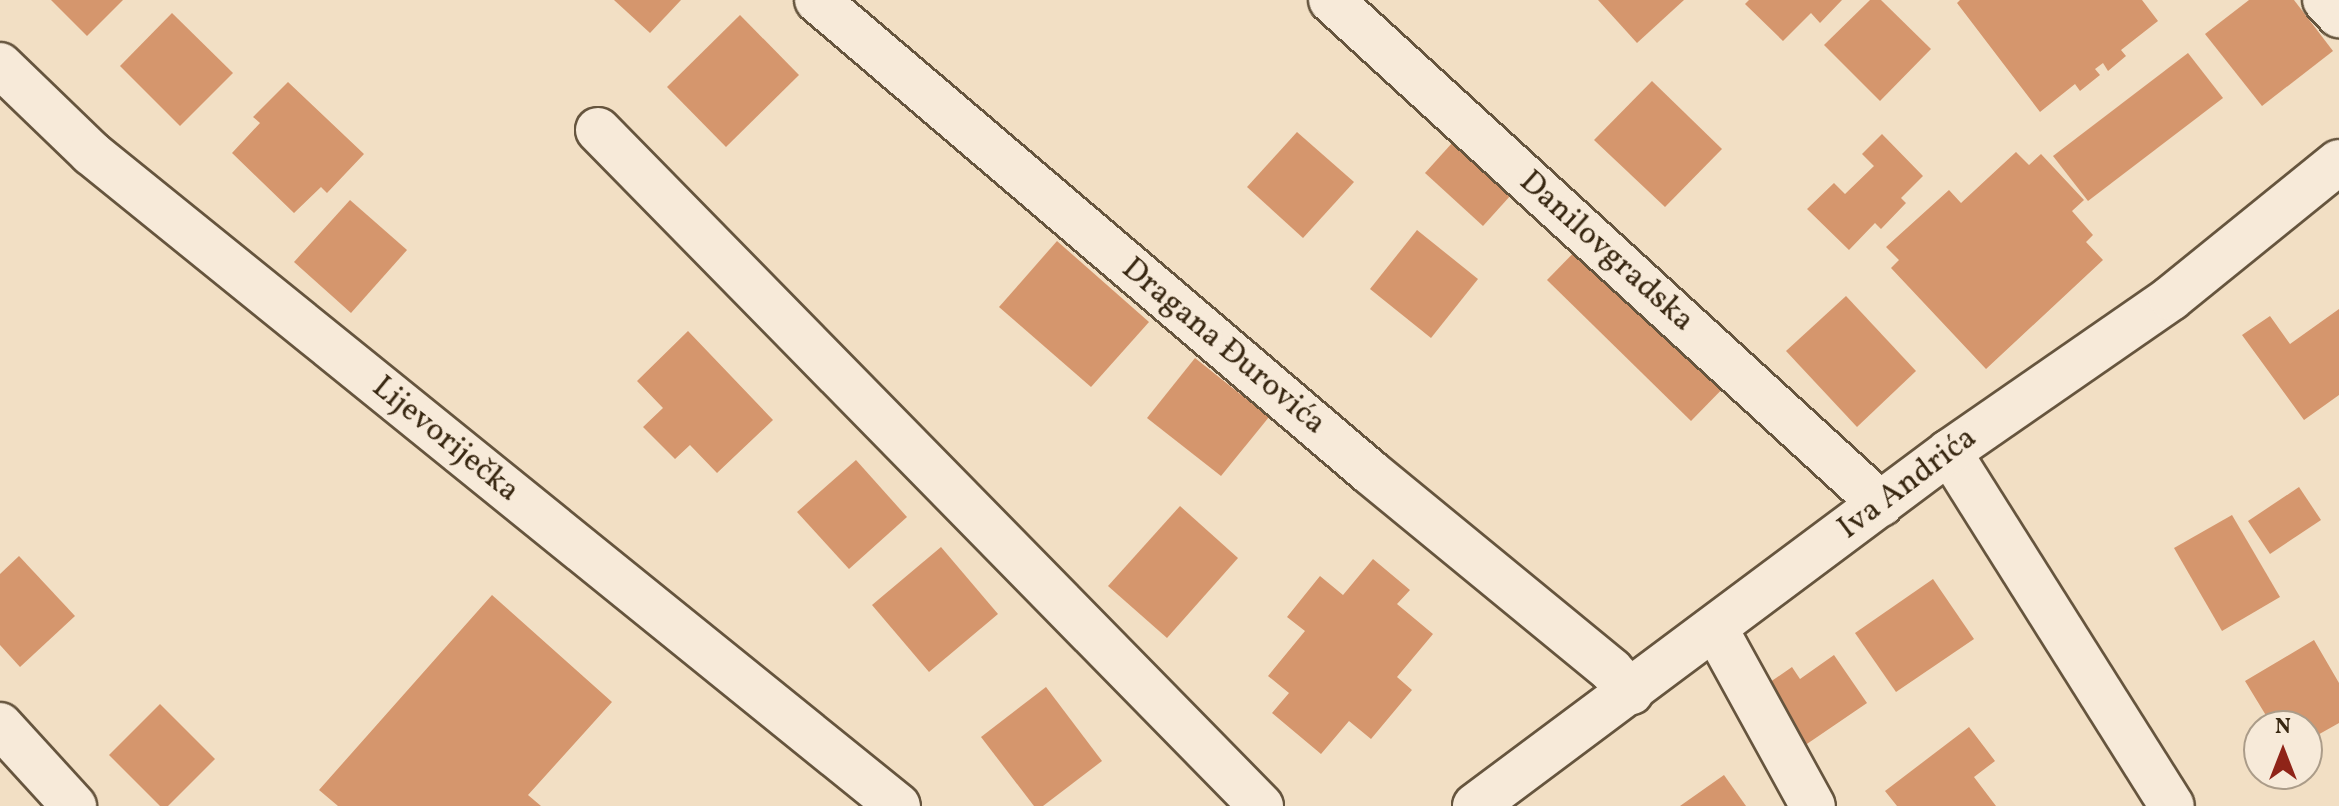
<!DOCTYPE html>
<meta charset="utf-8">
<style>
body{margin:0}
#map{position:relative;width:2339px;height:806px;overflow:hidden;background:#f2dfc4;font-family:Vollkorn,serif}
div>[style]{position:absolute}
.building>*{inset:0;background:#d5966d}
.roads{filter:drop-shadow(2px 0 #66553e) drop-shadow(-2px 0 #66553e) drop-shadow(0 2px #66553e) drop-shadow(0 -2px #66553e)}
.street>*{height:44px;margin:-22px;padding:0 22px;transform-origin:22px;border-radius:22px;background:#f7ead9}
span{translate:-50% -50%;white-space:nowrap;text-align:center;line-height:1.15;-webkit-text-stroke:8px #f7ead9;paint-order:stroke}
.street-label{font-size:32px;color:#382711}
.north{position:absolute;left:2243px;top:710px;width:80px;height:80px;box-sizing:border-box;background:#f7ead9;border:2px solid #ab9c89;border-radius:50%;rotate:0deg;font-size:22px;font-weight:700;line-height:32px;text-align:center;color:#382711}
.north::after{content:'';display:block;margin:auto;width:28px;height:36px;background:#8f2418;clip-path:polygon(50% 0,100% 100%,50% 72%,0 100%)}
</style>
<div id="map">
<div class="building">
<div style="clip-path:polygon(51px 0,123px 0,87px 36px)"></div>
<div style="clip-path:polygon(614px 0,681px 0,650px 33px)"></div>
<div style="clip-path:polygon(1598px 0,1684px 0,1637px 43px)"></div>
<div style="clip-path:polygon(1749px 0,1842px 0,1820px 23px,1811px 13px,1783px 41px,1745px 4px)"></div>
<div style="clip-path:polygon(1870px 0,1881px 0,1931px 49px,1880px 101px,1824px 45px)"></div>
<div style="clip-path:polygon(1960px 0,2142px 0,2158px 21px,2121px 50px,2126px 56px,2108px 71px,2103px 63px,2095px 69px,2100px 75px,2080px 91px,2075px 84px,2040px 112px,1957px 3px)"></div>
<div style="clip-path:polygon(2249px 0,2294px 0,2333px 51px,2262px 106px,2205px 34px)"></div>
<div style="clip-path:polygon(172px 13px,233px 73px,180px 126px,120px 66px)"></div>
<div style="clip-path:polygon(740px 15px,799px 75px,726px 147px,667px 87px)"></div>
<div style="clip-path:polygon(2188px 53px,2223px 98px,2088px 201px,2053px 156px)"></div>
<div style="clip-path:polygon(1652px 81px,1722px 149px,1665px 207px,1594px 140px)"></div>
<div style="clip-path:polygon(288px 82px,364px 154px,327px 193px,321px 187px,294px 213px,232px 153px,260px 123px,253px 117px)"></div>
<div style="clip-path:polygon(1297px 132px,1354px 182px,1303px 238px,1247px 187px)"></div>
<div style="clip-path:polygon(1462px 132px,1520px 185px,1483px 226px,1425px 173px)"></div>
<div style="clip-path:polygon(1882px 134px,1923px 176px,1901px 198px,1906px 203px,1881px 229px,1875px 223px,1849px 250px,1807px 209px,1834px 183px,1845px 194px,1874px 166px,1862px 154px)"></div>
<div style="clip-path:polygon(2016px 152px,2029px 165px,2041px 154px,2084px 200px,2072px 211px,2093px 235px,2086px 242px,2103px 260px,1986px 369px,1891px 268px,1899px 260px,1886px 247px,1949px 190px,1961px 203px)"></div>
<div style="clip-path:polygon(350px 200px,407px 250px,351px 313px,294px 262px)"></div>
<div style="clip-path:polygon(1417px 230px,1478px 279px,1431px 338px,1370px 289px)"></div>
<div style="clip-path:polygon(1588px 238px,1733px 378px,1691px 421px,1547px 280px)"></div>
<div style="clip-path:polygon(1057px 241px,1149px 322px,1091px 387px,999px 307px)"></div>
<div style="clip-path:polygon(1846px 296px,1916px 371px,1857px 427px,1786px 351px)"></div>
<div style="clip-path:polygon(2339px 309px,2339px 395px,2304px 420px,2242px 335px,2270px 316px,2290px 344px)"></div>
<div style="clip-path:polygon(688px 331px,773px 420px,717px 473px,690px 445px,675px 459px,643px 427px,663px 408px,637px 381px)"></div>
<div style="clip-path:polygon(1195px 358px,1269px 417px,1221px 476px,1147px 418px)"></div>
<div style="clip-path:polygon(856px 460px,907px 517px,849px 569px,797px 512px)"></div>
<div style="clip-path:polygon(2299px 487px,2321px 520px,2270px 554px,2248px 521px)"></div>
<div style="clip-path:polygon(1180px 506px,1238px 558px,1167px 638px,1108px 586px)"></div>
<div style="clip-path:polygon(2232px 515px,2280px 597px,2222px 631px,2174px 548px)"></div>
<div style="clip-path:polygon(941px 547px,998px 614px,929px 672px,872px 605px)"></div>
<div style="clip-path:polygon(19px 556px,75px 616px,20px 667px,0 645px,0 574px)"></div>
<div style="clip-path:polygon(1373px 559px,1410px 590px,1397px 604px,1433px 634px,1397px 677px,1412px 690px,1371px 739px,1349px 721px,1321px 754px,1272px 713px,1289px 693px,1268px 676px,1305px 631px,1287px 617px,1320px 576px,1343px 595px)"></div>
<div style="clip-path:polygon(1933px 579px,1974px 639px,1896px 692px,1855px 633px)"></div>
<div style="clip-path:polygon(492px 595px,612px 702px,528px 795px,541px 806px,338px 806px,319px 790px)"></div>
<div style="clip-path:polygon(2314px 640px,2339px 683px,2339px 723px,2307px 741px,2307px 726px,2262px 726px,2270px 722px,2245px 681px)"></div>
<div style="clip-path:polygon(1834px 655px,1867px 703px,1801px 748px,1760px 689px,1792px 667px,1800px 679px)"></div>
<div style="clip-path:polygon(1046px 687px,1102px 761px,1043px 806px,1034px 806px,981px 737px)"></div>
<div style="clip-path:polygon(160px 704px,215px 759px,168px 806px,160px 806px,109px 755px)"></div>
<div style="clip-path:polygon(1969px 727px,1995px 761px,1974px 777px,1996px 806px,1897px 806px,1885px 791px)"></div>
<div style="clip-path:polygon(1724px 775px,1746px 806px,1680px 806px)"></div>
</div>
<div class="roads">
<div class="street">
<div style="left:817px;top:0;width:727px;rotate:40.48deg"></div>
<div style="left:1370px;top:472px;width:312px;rotate:39.4deg"></div>
<div style="left:1611px;top:670px;width:30px;rotate:48deg"></div>
<div style="left:1331px;top:0;width:746px;rotate:42.5deg"></div>
<div style="left:2325px;top:0;width:21px;rotate:47deg"></div>
<div style="left:0;top:65px;width:127px;rotate:44deg"></div>
<div style="left:91px;top:153px;width:1038px;rotate:38.98deg"></div>
<div style="left:598px;top:130px;width:947px;rotate:45.56deg"></div>
<div style="left:1949px;top:452px;width:418px;rotate:57.8deg"></div>
<div style="left:1715px;top:628px;width:203px;rotate:61.2deg"></div>
<div style="left:0;top:725px;width:110px;rotate:47.6deg"></div>
<div style="left:1475px;top:806px;width:592px;rotate:-36.75deg"></div>
<div style="left:1949px;top:452px;width:270px;rotate:-34.7deg"></div>
<div style="left:2171px;top:298px;width:216px;rotate:-39deg"></div>
</div>
</div>
<div class="street-label">
<span style="left:1606px;top:252px;rotate:42deg">Danilovgradska</span>
<span style="left:1223px;top:347px;rotate:40deg">Dragana Đurovića</span>
<span style="left:445px;top:440px;rotate:39deg">Lijevoriječka</span>
<span style="left:1908px;top:484px;rotate:-37deg">Iva Andrića</span>
</div>
<div class="north">N</div>
</div>
